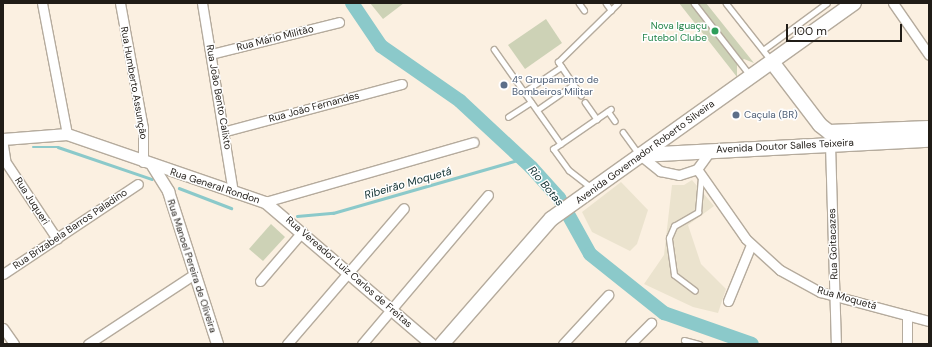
<!DOCTYPE html>
<meta charset="utf-8">
<style>
body{margin:0}
#map{position:relative;width:932px;height:347px;overflow:hidden;background:#fbf0e1;font-family:"DM Sans",sans-serif}
div>[style]{position:absolute}
.industrial>*{inset:0;background:#ebe3ce}
.green>*{inset:0;background:#cdd2b6}
.stream>*{height:2.5px;margin:-1.25px;padding:0 1.25px;transform-origin:1.25px;border-radius:1.25px;background:#8bc9ca}
.river>*{height:14px;margin:-7px;padding:0 7px;transform-origin:7px;border-radius:7px;background:#8bc9ca}
.roads{filter:drop-shadow(1px 0 #b5ab9d) drop-shadow(-1px 0 #b5ab9d) drop-shadow(0 1px #b5ab9d) drop-shadow(0 -1px #b5ab9d)}
.service>*{height:4.5px;margin:-2.25px;padding:0 2.25px;transform-origin:2.25px;border-radius:2.25px;background:#fff}
.pedestrian>*{height:7px;margin:-3.5px;padding:0 3.5px;transform-origin:3.5px;border-radius:3.5px;background:#fff}
.minor>*{height:9px;margin:-4.5px;padding:0 4.5px;transform-origin:4.5px;border-radius:4.5px;background:#fff}
.tertiary>*{height:11px;margin:-5.5px;padding:0 5.5px;transform-origin:5.5px;border-radius:5.5px;background:#fff}
.primary>*{height:14px;margin:-7px;padding:0 7px;transform-origin:7px;border-radius:7px;background:#fff}
.dots>*{width:11px;height:11px;translate:-50% -50%;box-sizing:border-box;border:2px solid #fff;border-radius:50%}
span{translate:-50% -50%;white-space:nowrap;text-align:center;line-height:1.15;-webkit-text-stroke:3px #fff;paint-order:stroke}
.leisure-label{font-size:10px;color:#27864d}
.right{translate:-100% -50%;text-align:right}
.street-label{font-size:10px;color:#201c17}
.service-label{font-size:10px;color:#4e5e75}
.left{translate:0 -50%;text-align:left}
.water-label{font-size:11px;color:#103031;font-style:italic}
.frame{position:absolute;inset:0;border:4px solid #201c17;pointer-events:none}
.scale{position:absolute;left:786px;top:24px;width:116px;height:18px;box-sizing:border-box;border:2px solid #201c17;border-top:0;padding-left:5px;font-size:12px;line-height:14px;white-space:nowrap;color:#201c17;-webkit-text-stroke:3px #fff;paint-order:stroke}
</style>
<div id="map">
<div class="industrial">
<div style="clip-path:polygon(692px 180px,714px 206px,688px 225px,701px 264px,726px 289px,718px 313px,693px 307px,644px 284px,664px 255px,672px 185px,684px 185px)"></div>
<div style="clip-path:polygon(621px 182px,648px 210px,637px 244px,630px 251px,592px 232px,582px 212px)"></div>
</div>
<div class="green">
<div style="clip-path:polygon(370px 3px,404px 3px,383px 19px)"></div>
<div style="clip-path:polygon(679px 3px,706px 3px,754px 63px,744px 59px,737px 65px,737px 77px)"></div>
<div style="clip-path:polygon(546px 19px,562px 43px,525px 69px,508px 45px)"></div>
<div style="clip-path:polygon(271px 224px,285px 237px,263px 261px,249px 249px)"></div>
</div>
<div class="stream">
<div style="left:33px;top:147px;width:25px"></div>
<div style="left:58px;top:147px;width:99px;rotate:18.8deg"></div>
<div style="left:179px;top:188px;width:56px;rotate:21deg"></div>
<div style="left:297px;top:216px;width:36px;rotate:-5deg"></div>
<div style="left:333px;top:213px;width:196px;rotate:-16deg"></div>
</div>
<div class="river">
<div style="left:352px;top:3px;width:52px;rotate:56deg"></div>
<div style="left:381px;top:46px;width:96px;rotate:34.8deg"></div>
<div style="left:460px;top:101px;width:97px;rotate:42.9deg"></div>
<div style="left:531px;top:167px;width:42px;rotate:47.9deg"></div>
<div style="left:559px;top:198px;width:64px;rotate:61deg"></div>
<div style="left:590px;top:254px;width:95px;rotate:38.6deg"></div>
<div style="left:664px;top:313px;width:93px;rotate:19.4deg"></div>
</div>
<div class="roads">
<div class="service">
<div style="left:579px;top:3px;width:9px;rotate:54deg"></div>
<div style="left:606px;top:3px;width:9px;rotate:54deg"></div>
<div style="left:694px;top:3px;width:91px;rotate:52.1deg"></div>
<div style="left:726px;top:3px;width:73px;rotate:51.7deg"></div>
<div style="left:494px;top:49px;width:116px;rotate:54.8deg"></div>
<div style="left:763px;top:50px;width:79px;rotate:-36.3deg"></div>
<div style="left:524px;top:92px;width:45px;rotate:-34deg"></div>
<div style="left:581px;top:96px;width:41px;rotate:-124.1deg"></div>
<div style="left:558px;top:62px;width:84px;rotate:-44.5deg"></div>
<div style="left:585px;top:102px;width:21px;rotate:55deg"></div>
<div style="left:537px;top:110px;width:44px;rotate:-34.8deg"></div>
<div style="left:608px;top:111px;width:12px;rotate:55deg"></div>
<div style="left:508px;top:117px;width:27px;rotate:-33deg"></div>
<div style="left:623px;top:132px;width:27px;rotate:54deg"></div>
<div style="left:591px;top:188px;width:28px;rotate:-142deg"></div>
<div style="left:569px;top:171px;width:27px;rotate:-126deg"></div>
<div style="left:553px;top:149px;width:70px;rotate:-34.6deg"></div>
<div style="left:695px;top:291px;width:26px;rotate:-143deg"></div>
<div style="left:674px;top:275px;width:37px;rotate:-98deg"></div>
<div style="left:669px;top:238px;width:13px;rotate:-67deg"></div>
<div style="left:674px;top:226px;width:28px;rotate:-30deg"></div>
<div style="left:698px;top:212px;width:35px;rotate:-85deg"></div>
<div style="left:684px;top:340px;width:16px;rotate:15deg"></div>
</div>
<div class="pedestrian">
<div style="left:3px;top:139px;width:25px;rotate:81deg"></div>
</div>
<div class="minor">
<div style="left:42px;top:3px;width:133px;rotate:79.2deg"></div>
<div style="left:120px;top:3px;width:127px;rotate:79.6deg"></div>
<div style="left:143px;top:128px;width:34px;rotate:90deg"></div>
<div style="left:202px;top:3px;width:192px;rotate:80.7deg"></div>
<div style="left:893px;top:3px;width:63px;rotate:55.3deg"></div>
<div style="left:211px;top:54px;width:132px;rotate:-14deg"></div>
<div style="left:226px;top:131px;width:182px;rotate:-15deg"></div>
<div style="left:830px;top:144px;width:200px;rotate:88.3deg"></div>
<div style="left:640px;top:155px;width:26px;rotate:39deg"></div>
<div style="left:660px;top:171px;width:19px;rotate:12deg"></div>
<div style="left:679px;top:175px;width:19px;rotate:-18deg"></div>
<div style="left:697px;top:169px;width:24px;rotate:-54deg"></div>
<div style="left:7px;top:164px;width:90px;rotate:56.3deg"></div>
<div style="left:697px;top:169px;width:85px;rotate:55deg"></div>
<div style="left:746px;top:239px;width:46px;rotate:42.4deg"></div>
<div style="left:780px;top:270px;width:46px;rotate:28.8deg"></div>
<div style="left:820px;top:292px;width:113px;rotate:14.9deg"></div>
<div style="left:265px;top:202px;width:217px;rotate:-16deg"></div>
<div style="left:3px;top:274px;width:162px;rotate:-33.7deg"></div>
<div style="left:260px;top:281px;width:65px;rotate:-49.4deg"></div>
<div style="left:728px;top:301px;width:61px;rotate:-67.7deg"></div>
<div style="left:3px;top:328px;width:19px;rotate:55deg"></div>
<div style="left:88px;top:344px;width:126px;rotate:-33.3deg"></div>
<div style="left:287px;top:344px;width:179px;rotate:-49.3deg"></div>
<div style="left:362px;top:344px;width:195px;rotate:-49.8deg"></div>
<div style="left:563px;top:344px;width:67px;rotate:-47.4deg"></div>
<div style="left:630px;top:344px;width:30px;rotate:-45deg"></div>
<div style="left:907px;top:344px;width:29px;rotate:-90deg"></div>
</div>
<div class="tertiary">
<div style="left:3px;top:139px;width:64px;rotate:-4.5deg"></div>
<div style="left:67px;top:134px;width:209px;rotate:19deg"></div>
<div style="left:265px;top:202px;width:218px;rotate:40.5deg"></div>
<div style="left:152px;top:165px;width:31px;rotate:58deg"></div>
<div style="left:168px;top:191px;width:161px;rotate:72.2deg"></div>
</div>
<div class="primary">
<div style="left:772px;top:62px;width:79px;rotate:52.7deg"></div>
<div style="left:820px;top:125px;width:11px;rotate:38deg"></div>
<div style="left:829px;top:132px;width:100px;rotate:-2.3deg"></div>
<div style="left:640px;top:155px;width:289px;rotate:-3deg"></div>
<div style="left:442px;top:344px;width:166px;rotate:-48.9deg"></div>
<div style="left:551px;top:219px;width:372px;rotate:-35.5deg"></div>
</div>
</div>
<div class="dots">
<div style="left:715px;top:31px;background:#2e9e5b"></div>
<div style="left:504px;top:85px;background:#5c6f8a"></div>
<div style="left:736px;top:115px;background:#5c6f8a"></div>
</div>
<div class="leisure-label">
<span class="right" style="left:707px;top:31px">Nova Iguaçu<br>Futebol Clube</span>
</div>
<div class="street-label">
<span style="left:275px;top:38px;rotate:-14deg">Rua Mário Militão</span>
<span style="left:134px;top:83px;rotate:80deg">Rua Humberto Assunção</span>
<span style="left:219px;top:97px;rotate:80deg">Rua João Bento Calixto</span>
<span style="left:314px;top:107px;rotate:-15deg">Rua João Fernandes</span>
<span style="left:785px;top:146px;rotate:-3deg">Avenida Doutor Salles Teixeira</span>
<span style="left:645px;top:152px;rotate:-36deg">Avenida Governador Roberto Silveira</span>
<span style="left:215px;top:186px;rotate:18deg">Rua General Rondon</span>
<span style="left:32px;top:201px;rotate:57deg">Rua Juqueri</span>
<span style="left:70px;top:229px;rotate:-34deg">Rua Brizabela Barros Paladino</span>
<span style="left:833px;top:244px;rotate:-92deg">Rua Goitacazes</span>
<span style="left:192px;top:266px;rotate:72deg">Rua Manoel Pereira de Oliveira</span>
<span style="left:349px;top:272px;rotate:41deg">Rua Vereador Luiz Carlos de Freitas</span>
<span style="left:847px;top:298px;rotate:16deg">Rua Moquetá</span>
</div>
<div class="service-label">
<span class="left" style="left:512px;top:85px">4º Grupamento de<br>Bombeiros Militar</span>
<span class="left" style="left:744px;top:115px">Caçula (BR)</span>
</div>
<div class="water-label">
<span style="left:408px;top:183px;rotate:-16deg">Ribeirão Moquetá</span>
<span style="left:546px;top:186px;rotate:50deg">Rio Botas</span>
</div>
<div class="frame"></div>
<div class="scale">100 m</div>
</div>
